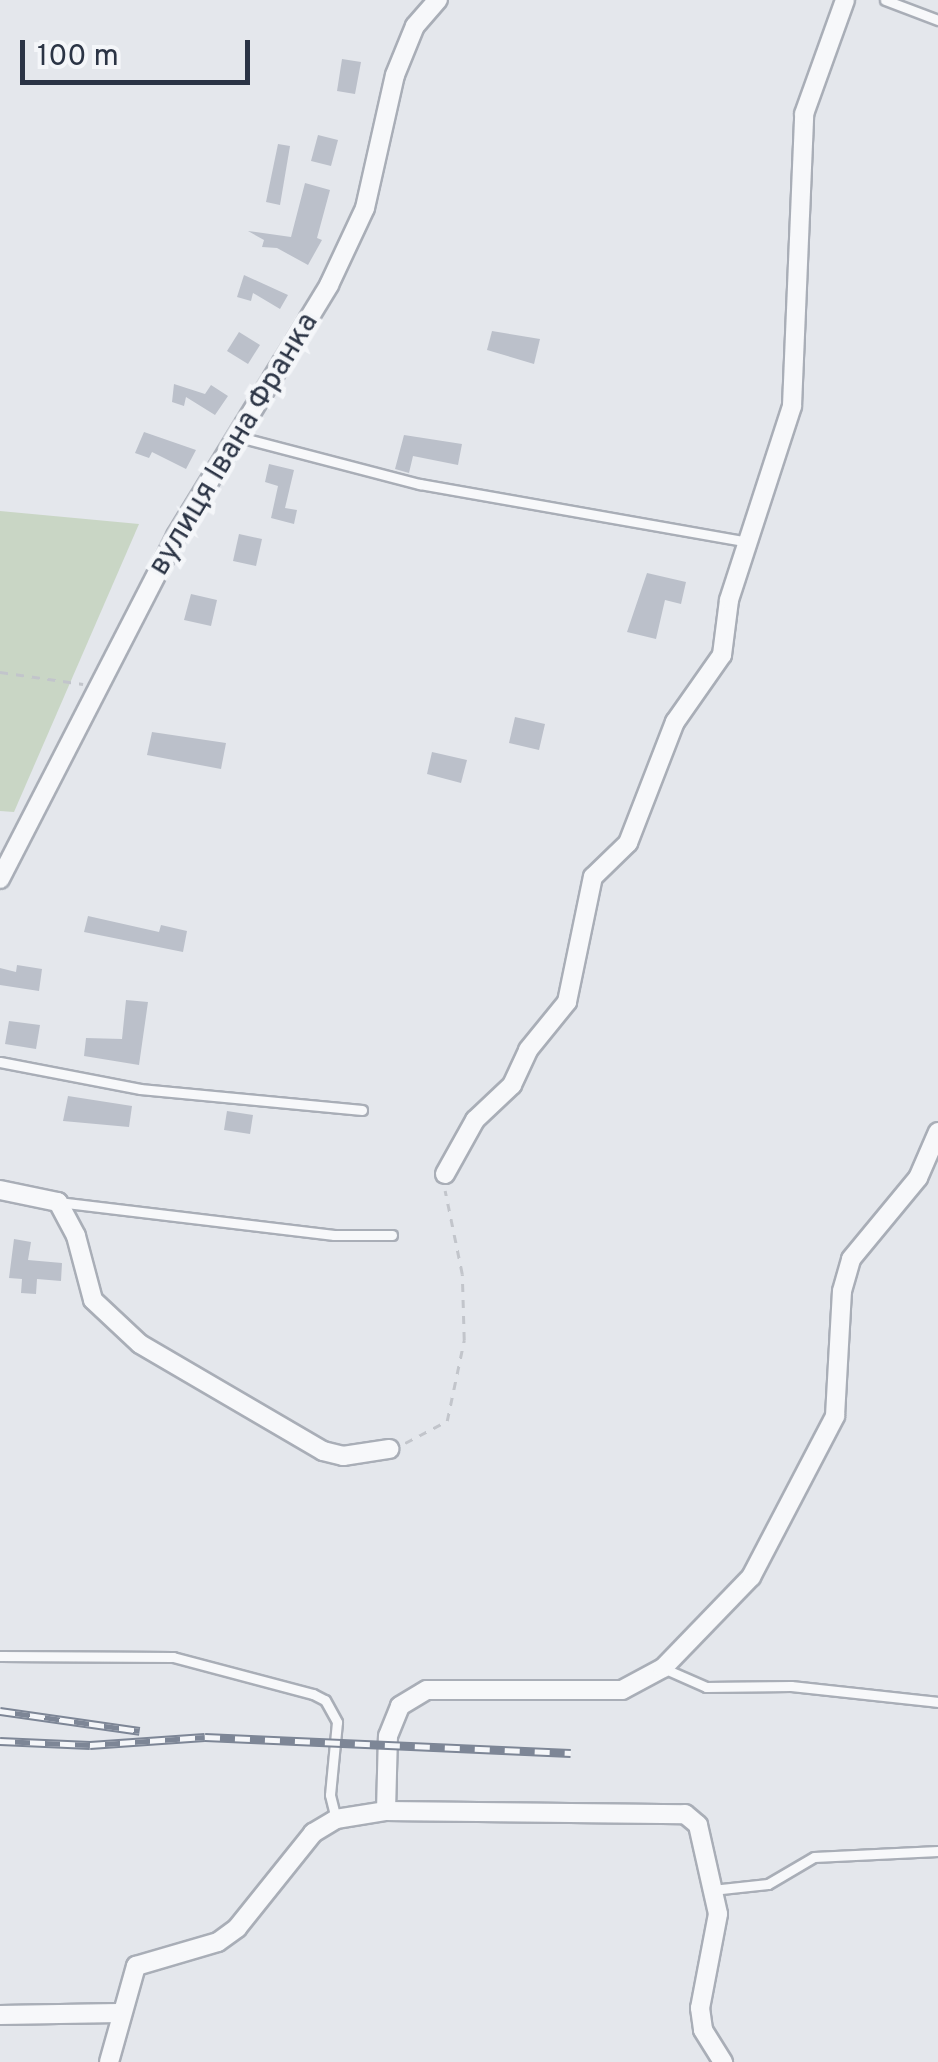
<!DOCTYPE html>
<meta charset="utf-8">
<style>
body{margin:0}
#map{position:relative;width:938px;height:2062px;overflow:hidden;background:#e4e7ec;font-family:Overpass,sans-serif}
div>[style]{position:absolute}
.green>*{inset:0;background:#c9d6c5}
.building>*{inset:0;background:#bbc0ca}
.path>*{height:2.5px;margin-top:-1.25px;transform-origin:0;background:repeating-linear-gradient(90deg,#c2c5cb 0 8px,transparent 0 16px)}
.roads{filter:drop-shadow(2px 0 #a9aeb7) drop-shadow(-2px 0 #a9aeb7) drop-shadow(0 2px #a9aeb7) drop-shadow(0 -2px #a9aeb7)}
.service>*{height:9px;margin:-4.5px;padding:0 4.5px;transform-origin:4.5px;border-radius:4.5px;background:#f7f8fa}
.minor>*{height:18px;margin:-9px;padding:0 9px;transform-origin:9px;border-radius:9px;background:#f7f8fa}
.rail>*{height:9px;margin-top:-4.5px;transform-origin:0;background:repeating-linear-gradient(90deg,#f4f6f9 0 15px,#7d8696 0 30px);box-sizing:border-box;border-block:2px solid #7d8696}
span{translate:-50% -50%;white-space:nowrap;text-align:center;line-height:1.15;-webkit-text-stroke:9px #f4f6f9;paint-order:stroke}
.street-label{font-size:30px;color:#2b3445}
.scale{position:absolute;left:20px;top:40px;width:230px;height:45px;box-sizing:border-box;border:5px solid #2b3445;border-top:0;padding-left:12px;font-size:30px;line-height:35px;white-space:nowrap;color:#2b3445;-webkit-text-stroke:8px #f4f6f9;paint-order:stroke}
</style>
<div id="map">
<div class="green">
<div style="clip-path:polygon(0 511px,139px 524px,14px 812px,0 811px)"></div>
</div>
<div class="building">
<div style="clip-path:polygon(342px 59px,361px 62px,355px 94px,337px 91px)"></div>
<div style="clip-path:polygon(318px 135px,338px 140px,331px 166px,311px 161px)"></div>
<div style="clip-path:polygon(278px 144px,290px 146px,280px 205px,266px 202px)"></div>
<div style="clip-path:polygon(305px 183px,330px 190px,317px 238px,322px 240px,308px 265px,277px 248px,262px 247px,264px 240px,248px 231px,291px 237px)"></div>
<div style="clip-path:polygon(244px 275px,288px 295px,280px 309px,253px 293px,251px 301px,237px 297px)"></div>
<div style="clip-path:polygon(492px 331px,540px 339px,534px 364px,487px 350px)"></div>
<div style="clip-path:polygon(239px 332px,260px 345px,248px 364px,227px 351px)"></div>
<div style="clip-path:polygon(174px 384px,205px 394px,211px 385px,228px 396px,215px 415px,186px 397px,184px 406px,172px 402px)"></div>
<div style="clip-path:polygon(144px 432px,196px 450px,186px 469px,152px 452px,149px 458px,135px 453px)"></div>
<div style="clip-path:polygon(404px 435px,462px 444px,458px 465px,413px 456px,409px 473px,395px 469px)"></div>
<div style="clip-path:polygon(269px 464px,294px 470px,285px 508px,297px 510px,294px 524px,271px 518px,278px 486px,265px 482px)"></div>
<div style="clip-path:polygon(239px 534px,262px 539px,256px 566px,233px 561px)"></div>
<div style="clip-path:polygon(647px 573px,686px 582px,681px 604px,665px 600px,656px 639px,627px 632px)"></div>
<div style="clip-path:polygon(191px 594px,217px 600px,211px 626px,184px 620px)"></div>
<div style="clip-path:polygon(515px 717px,545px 724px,539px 750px,509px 743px)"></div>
<div style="clip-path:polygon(152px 732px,226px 743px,221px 769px,147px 755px)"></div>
<div style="clip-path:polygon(432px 752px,467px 760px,461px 783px,427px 774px)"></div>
<div style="clip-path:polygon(88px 916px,159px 932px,161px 925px,187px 931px,183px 952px,84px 932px)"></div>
<div style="clip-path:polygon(17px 965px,42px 969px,39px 991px,0 985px,0 968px,16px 972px)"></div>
<div style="clip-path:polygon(126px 1000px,148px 1002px,139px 1065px,84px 1056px,86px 1038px,122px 1039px)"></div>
<div style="clip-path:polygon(9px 1021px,40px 1025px,36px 1049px,5px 1044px)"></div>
<div style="clip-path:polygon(68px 1096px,132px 1106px,129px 1127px,63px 1121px)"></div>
<div style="clip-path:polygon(227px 1111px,253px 1115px,250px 1134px,224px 1130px)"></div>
<div style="clip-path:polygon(14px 1239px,31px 1242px,28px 1260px,62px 1263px,61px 1281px,37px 1279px,36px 1294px,21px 1293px,22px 1279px,9px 1278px)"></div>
</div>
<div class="path">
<div style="left:0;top:672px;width:84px;rotate:8.2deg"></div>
<div style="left:405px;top:1443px;width:47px;rotate:-27.6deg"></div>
<div style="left:447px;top:1421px;width:83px;rotate:-78.1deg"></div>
<div style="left:464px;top:1340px;width:66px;rotate:-91.7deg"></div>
<div style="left:462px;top:1274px;width:85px;rotate:-101.6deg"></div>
</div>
<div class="roads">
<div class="service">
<div style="left:885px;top:0;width:57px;rotate:20.7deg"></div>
<div style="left:239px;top:437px;width:187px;rotate:14.6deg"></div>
<div style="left:420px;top:484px;width:333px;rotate:10deg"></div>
<div style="left:0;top:1062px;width:143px;rotate:10.9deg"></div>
<div style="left:140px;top:1089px;width:223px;rotate:5.4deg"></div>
<div style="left:58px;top:1202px;width:278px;rotate:6.8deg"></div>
<div style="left:334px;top:1235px;width:58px"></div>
<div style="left:0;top:1656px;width:173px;rotate:0.3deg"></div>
<div style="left:173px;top:1657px;width:145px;rotate:14.8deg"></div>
<div style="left:313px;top:1694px;width:13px;rotate:27deg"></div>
<div style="left:325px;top:1700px;width:25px;rotate:61deg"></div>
<div style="left:337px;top:1722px;width:73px;rotate:95.5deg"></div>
<div style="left:330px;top:1795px;width:25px;rotate:76deg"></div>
<div style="left:663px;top:1668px;width:47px;rotate:23.8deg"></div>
<div style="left:706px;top:1687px;width:85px;rotate:-0.7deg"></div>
<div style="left:791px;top:1686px;width:148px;rotate:6.2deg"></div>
<div style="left:712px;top:1890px;width:56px;rotate:-6.1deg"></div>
<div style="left:768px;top:1884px;width:53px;rotate:-30.4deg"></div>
<div style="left:814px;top:1857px;width:124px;rotate:-2.8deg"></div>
</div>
<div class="minor">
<div style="left:0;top:879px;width:386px;rotate:-62.8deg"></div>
<div style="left:176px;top:536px;width:294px;rotate:-58.6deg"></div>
<div style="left:329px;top:285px;width:85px;rotate:-64.9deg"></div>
<div style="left:365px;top:208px;width:136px;rotate:-77.3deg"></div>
<div style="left:395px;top:75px;width:53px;rotate:-67.8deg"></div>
<div style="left:415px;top:26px;width:35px;rotate:-49deg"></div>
<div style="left:445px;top:1174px;width:62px;rotate:-60.9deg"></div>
<div style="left:475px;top:1120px;width:51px;rotate:-43.4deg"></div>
<div style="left:512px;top:1085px;width:38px;rotate:-65deg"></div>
<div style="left:528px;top:1050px;width:62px;rotate:-50.9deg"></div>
<div style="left:567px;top:1002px;width:128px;rotate:-78.3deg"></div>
<div style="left:593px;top:877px;width:49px;rotate:-44.2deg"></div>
<div style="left:628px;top:843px;width:130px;rotate:-68.8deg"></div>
<div style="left:675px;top:722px;width:82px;rotate:-55deg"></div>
<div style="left:722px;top:655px;width:55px;rotate:-82.7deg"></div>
<div style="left:729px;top:600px;width:204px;rotate:-72deg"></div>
<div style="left:792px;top:406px;width:292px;rotate:-87.6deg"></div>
<div style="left:804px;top:114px;width:121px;rotate:-70.2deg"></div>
<div style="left:0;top:1190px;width:59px;rotate:11.7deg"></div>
<div style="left:58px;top:1202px;width:38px;rotate:62deg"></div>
<div style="left:76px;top:1236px;width:66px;rotate:75.1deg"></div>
<div style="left:93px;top:1300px;width:64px;rotate:43.1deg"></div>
<div style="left:140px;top:1344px;width:212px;rotate:30.3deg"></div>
<div style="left:323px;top:1451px;width:21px;rotate:14deg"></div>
<div style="left:343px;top:1456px;width:47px;rotate:-8.7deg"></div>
<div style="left:386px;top:1811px;width:75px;rotate:-88.5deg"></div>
<div style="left:388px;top:1736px;width:32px;rotate:-68deg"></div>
<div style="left:400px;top:1706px;width:31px;rotate:-31deg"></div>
<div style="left:427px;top:1690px;width:195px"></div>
<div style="left:622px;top:1690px;width:47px;rotate:-28.2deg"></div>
<div style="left:663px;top:1668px;width:127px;rotate:-46deg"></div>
<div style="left:751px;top:1577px;width:182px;rotate:-62.4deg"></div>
<div style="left:835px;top:1416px;width:125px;rotate:-86.8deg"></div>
<div style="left:842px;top:1291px;width:33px;rotate:-74deg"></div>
<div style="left:851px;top:1259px;width:105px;rotate:-50.4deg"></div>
<div style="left:918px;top:1178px;width:50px;rotate:-66.5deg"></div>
<div style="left:0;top:2015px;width:119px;rotate:-1deg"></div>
<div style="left:109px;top:2062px;width:100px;rotate:-74.3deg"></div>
<div style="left:136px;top:1966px;width:85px;rotate:-16.3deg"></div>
<div style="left:218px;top:1942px;width:24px;rotate:-36deg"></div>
<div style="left:237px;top:1928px;width:122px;rotate:-51.3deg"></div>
<div style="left:313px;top:1833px;width:27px;rotate:-31deg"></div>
<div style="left:336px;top:1819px;width:51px;rotate:-9.1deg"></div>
<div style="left:386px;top:1811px;width:299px;rotate:0.6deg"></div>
<div style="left:685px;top:1814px;width:17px;rotate:40deg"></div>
<div style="left:698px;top:1825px;width:91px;rotate:77.3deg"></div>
<div style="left:718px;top:1914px;width:96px;rotate:100.8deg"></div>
<div style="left:700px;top:2008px;width:22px;rotate:82deg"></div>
<div style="left:703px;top:2030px;width:38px;rotate:58deg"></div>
</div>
</div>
<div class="rail">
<div style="left:0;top:1711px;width:141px;rotate:8.1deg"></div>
<div style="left:0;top:1741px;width:90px;rotate:2.5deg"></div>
<div style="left:90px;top:1745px;width:115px;rotate:-4deg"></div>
<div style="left:205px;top:1737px;width:366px;rotate:2.5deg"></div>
</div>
<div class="street-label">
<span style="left:235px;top:445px;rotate:-59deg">вулиця Івана Франка</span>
</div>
<div class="scale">100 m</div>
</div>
